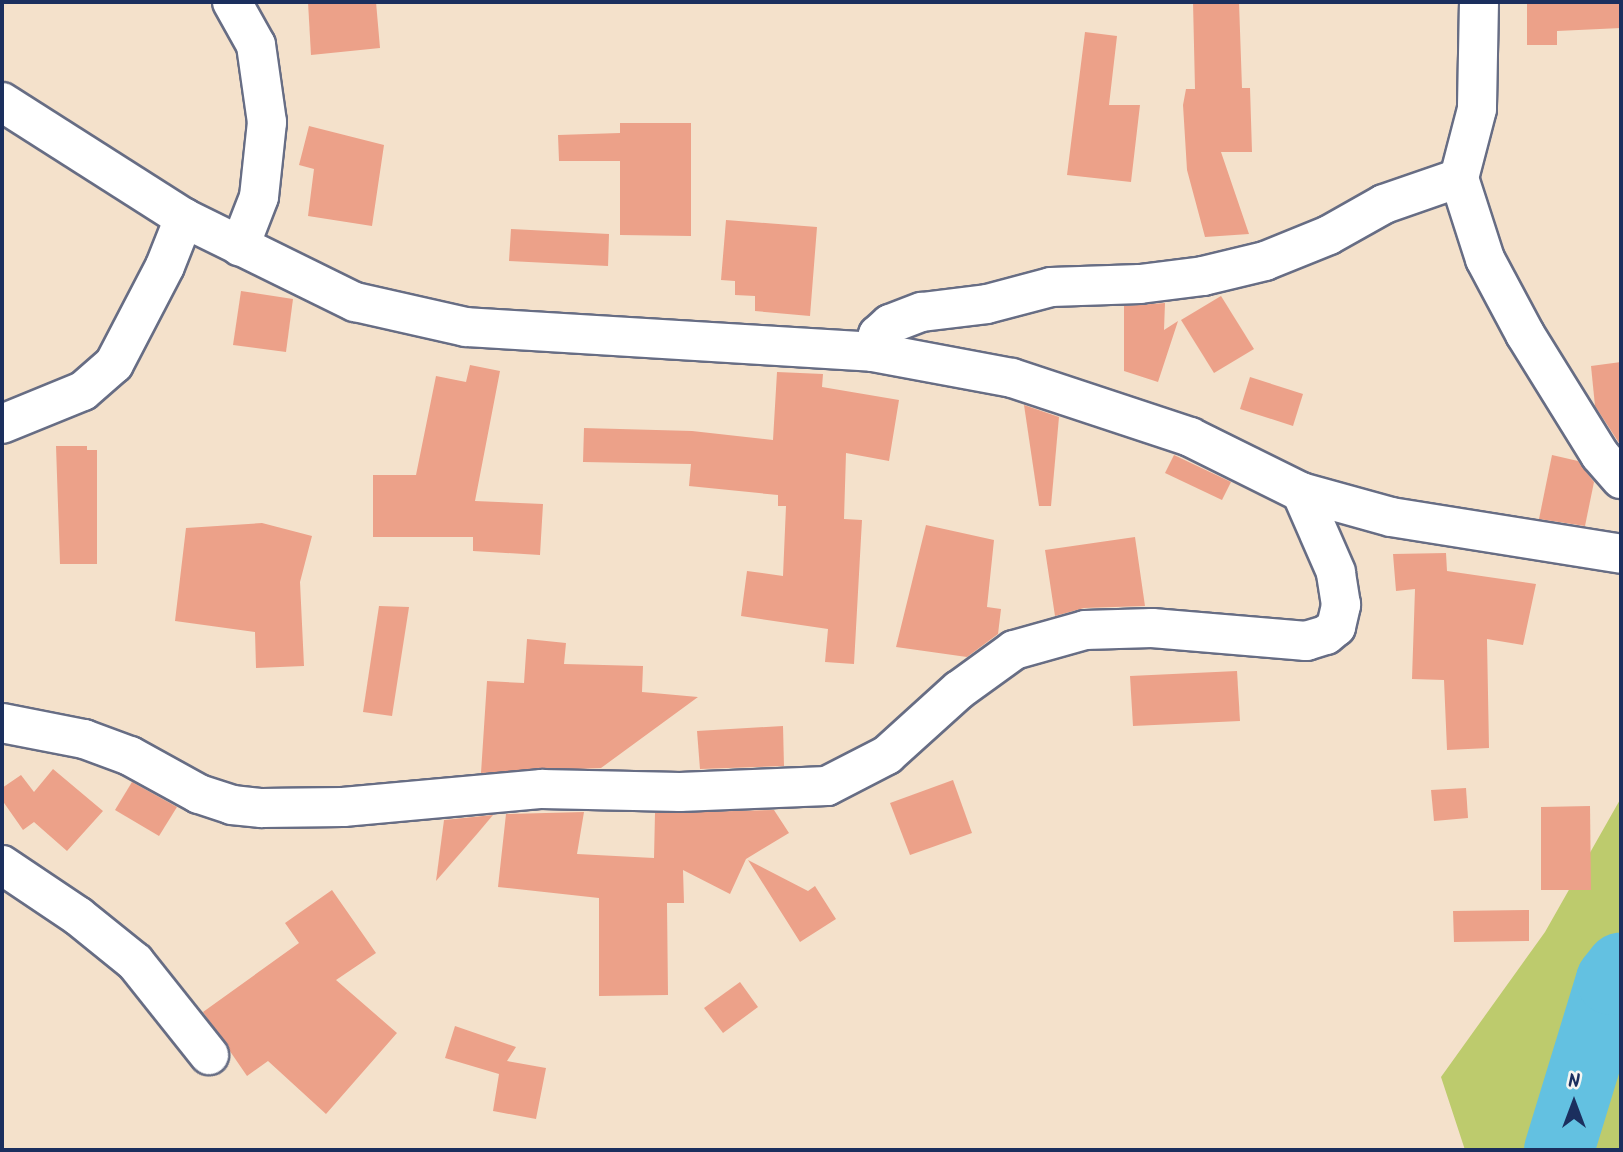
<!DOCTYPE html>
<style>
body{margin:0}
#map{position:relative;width:1623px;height:1152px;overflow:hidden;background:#f4e1cb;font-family:Kalam,sans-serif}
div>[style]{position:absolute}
.green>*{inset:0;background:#bdcb6d}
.river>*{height:70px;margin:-35px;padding:0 35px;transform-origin:35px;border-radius:35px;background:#63c1e1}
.building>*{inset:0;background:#eca189}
.roads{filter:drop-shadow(2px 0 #676d84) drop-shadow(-2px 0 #676d84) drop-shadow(0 2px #676d84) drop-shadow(0 -2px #676d84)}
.street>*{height:38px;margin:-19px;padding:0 19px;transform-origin:19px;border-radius:19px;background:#fff}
span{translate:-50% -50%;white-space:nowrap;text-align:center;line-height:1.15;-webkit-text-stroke:7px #f6f6f2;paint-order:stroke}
.frame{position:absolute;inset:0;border:4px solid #1b2f5e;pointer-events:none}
.north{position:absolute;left:1539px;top:1068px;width:70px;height:70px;-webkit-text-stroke:5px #f6f6f2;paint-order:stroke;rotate:0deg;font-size:19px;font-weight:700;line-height:28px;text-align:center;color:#1b2f5e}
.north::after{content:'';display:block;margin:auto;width:24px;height:32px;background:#1b2f5e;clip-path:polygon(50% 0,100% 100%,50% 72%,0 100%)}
</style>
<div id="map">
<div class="green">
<div style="clip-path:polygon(1621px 798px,1621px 1150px,1465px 1150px,1441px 1077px,1545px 932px)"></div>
</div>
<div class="river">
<div style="left:1559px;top:1150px;width:178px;rotate:-73deg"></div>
<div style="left:1611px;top:980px;width:16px;rotate:-52deg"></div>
</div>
<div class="building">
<div style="clip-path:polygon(308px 2px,376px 2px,380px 48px,311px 55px)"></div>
<div style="clip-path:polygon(1193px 2px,1239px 2px,1242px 88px,1250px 88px,1252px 152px,1221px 152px,1249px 234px,1205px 237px,1187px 170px,1183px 105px,1186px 89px,1195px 89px)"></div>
<div style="clip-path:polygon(1527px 2px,1621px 2px,1621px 28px,1557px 31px,1557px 45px,1527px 45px)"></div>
<div style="clip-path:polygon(1085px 32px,1117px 36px,1109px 105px,1140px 105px,1131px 182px,1067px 175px)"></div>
<div style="clip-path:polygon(620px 123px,691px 123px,691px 236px,620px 235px,620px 161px,559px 161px,558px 135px,620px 133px)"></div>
<div style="clip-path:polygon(309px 126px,384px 145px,372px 226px,308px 216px,314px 169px,299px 165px)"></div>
<div style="clip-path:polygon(726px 220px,817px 227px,810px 316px,755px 311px,755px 296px,735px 295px,735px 281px,721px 280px)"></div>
<div style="clip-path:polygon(511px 229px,609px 234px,608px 266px,509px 261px)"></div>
<div style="clip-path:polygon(241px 291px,293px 299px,286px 352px,233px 345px)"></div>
<div style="clip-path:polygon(1221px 296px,1254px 349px,1214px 373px,1181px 320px)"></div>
<div style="clip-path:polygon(1165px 303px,1164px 330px,1178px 321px,1158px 382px,1124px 371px,1124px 306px)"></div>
<div style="clip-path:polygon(1621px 362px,1621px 446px,1595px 406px,1591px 366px)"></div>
<div style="clip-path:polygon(470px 365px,500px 371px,475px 501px,543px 504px,540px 555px,473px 551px,473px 537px,373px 537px,373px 475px,416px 475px,436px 376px,466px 382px)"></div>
<div style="clip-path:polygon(777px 372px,823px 374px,822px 387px,899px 400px,889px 461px,846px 453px,844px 519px,862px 520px,854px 664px,825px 662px,828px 629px,741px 616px,747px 571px,783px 576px,786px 506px,778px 506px,778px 495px,689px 486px,691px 464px,583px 462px,584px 428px,692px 431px,773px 440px)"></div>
<div style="clip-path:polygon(1250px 377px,1303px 394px,1293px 426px,1240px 409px)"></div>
<div style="clip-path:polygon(1024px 405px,1059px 417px,1051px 506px,1039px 506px)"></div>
<div style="clip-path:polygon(56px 446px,87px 446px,87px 450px,97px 450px,97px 564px,60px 564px)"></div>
<div style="clip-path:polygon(1174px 455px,1231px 482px,1222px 500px,1165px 473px)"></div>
<div style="clip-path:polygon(1552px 455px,1578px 461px,1594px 482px,1585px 526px,1539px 519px)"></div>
<div style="clip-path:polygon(262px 523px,312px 536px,300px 582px,304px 666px,256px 668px,255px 632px,175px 621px,186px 528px)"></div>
<div style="clip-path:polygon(926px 525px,994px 540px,987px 607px,1001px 609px,998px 634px,967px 657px,896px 647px)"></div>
<div style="clip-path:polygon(1135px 537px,1145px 606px,1084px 608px,1055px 616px,1045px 550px)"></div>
<div style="clip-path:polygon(1446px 553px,1447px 571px,1536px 584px,1523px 645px,1487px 639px,1489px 748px,1447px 750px,1444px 680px,1412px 679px,1415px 589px,1396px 591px,1393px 554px)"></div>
<div style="clip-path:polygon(379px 606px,409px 607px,392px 716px,363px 712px)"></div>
<div style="clip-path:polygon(527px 639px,566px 643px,564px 664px,643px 666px,642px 692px,698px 697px,601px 768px,481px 773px,487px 681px,524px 683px)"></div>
<div style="clip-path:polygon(1237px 671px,1240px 721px,1133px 726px,1130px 676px)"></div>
<div style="clip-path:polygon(783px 726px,784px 766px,700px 769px,697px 731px)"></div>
<div style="clip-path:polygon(53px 769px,103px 811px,67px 851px,34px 822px,23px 830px,2px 800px,2px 788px,21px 775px,34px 792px)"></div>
<div style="clip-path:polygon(953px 780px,972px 833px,910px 855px,890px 803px)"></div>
<div style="clip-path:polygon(132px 782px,177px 807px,159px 836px,115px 810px)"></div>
<div style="clip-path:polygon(1466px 788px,1468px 818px,1434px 821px,1431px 790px)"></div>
<div style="clip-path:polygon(1590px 806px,1591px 890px,1541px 890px,1541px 807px)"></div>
<div style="clip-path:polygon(774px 810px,789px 833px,746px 859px,730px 894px,683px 870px,684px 903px,667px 903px,668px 995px,599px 996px,599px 898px,498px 887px,506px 814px,584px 812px,577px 854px,654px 858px,655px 813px)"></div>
<div style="clip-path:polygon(493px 815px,477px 834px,436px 881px,444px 820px)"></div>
<div style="clip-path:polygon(748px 860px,808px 891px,815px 886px,836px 919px,800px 942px)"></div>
<div style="clip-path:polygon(332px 890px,376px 953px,336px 980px,397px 1033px,326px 1114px,268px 1061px,247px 1076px,203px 1012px,299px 943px,285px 923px)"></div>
<div style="clip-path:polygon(1529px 910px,1529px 941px,1454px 942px,1453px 911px)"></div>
<div style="clip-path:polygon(740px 982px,758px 1007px,723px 1033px,704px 1008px)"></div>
<div style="clip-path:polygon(455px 1026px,516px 1047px,507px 1061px,546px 1068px,536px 1119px,493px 1111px,499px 1074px,445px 1058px)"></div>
</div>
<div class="roads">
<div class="street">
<div style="left:232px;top:2px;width:49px;rotate:60.8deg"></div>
<div style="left:256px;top:45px;width:78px;rotate:81.9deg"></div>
<div style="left:267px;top:122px;width:75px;rotate:96.1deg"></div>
<div style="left:259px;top:197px;width:53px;rotate:111.2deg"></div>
<div style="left:1479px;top:2px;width:107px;rotate:91.1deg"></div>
<div style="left:1477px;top:109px;width:71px;rotate:104.6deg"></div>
<div style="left:1459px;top:178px;width:85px;rotate:72.2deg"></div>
<div style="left:1485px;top:259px;width:85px;rotate:61.9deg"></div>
<div style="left:1525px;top:334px;width:142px;rotate:58.2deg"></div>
<div style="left:1600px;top:455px;width:32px;rotate:49deg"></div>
<div style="left:2px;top:102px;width:216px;rotate:32.5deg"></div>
<div style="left:184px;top:218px;width:191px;rotate:26.2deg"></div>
<div style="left:355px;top:302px;width:114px;rotate:12.7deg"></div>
<div style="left:466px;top:327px;width:408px;rotate:3.5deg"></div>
<div style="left:873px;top:352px;width:141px;rotate:10.6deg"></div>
<div style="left:1012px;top:378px;width:188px;rotate:18.3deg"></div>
<div style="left:1190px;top:437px;width:124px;rotate:26.4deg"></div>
<div style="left:1301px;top:492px;width:93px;rotate:15.5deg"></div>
<div style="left:1391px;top:517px;width:233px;rotate:9.1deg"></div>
<div style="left:873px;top:352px;width:18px;rotate:-74deg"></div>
<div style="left:878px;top:335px;width:16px;rotate:-43deg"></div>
<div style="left:890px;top:324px;width:34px;rotate:-21deg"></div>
<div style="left:922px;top:312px;width:65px;rotate:-7deg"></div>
<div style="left:987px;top:304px;width:66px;rotate:-14.9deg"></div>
<div style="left:1051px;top:287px;width:89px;rotate:-1.9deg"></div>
<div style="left:1140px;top:284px;width:64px;rotate:-7.2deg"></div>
<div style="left:1203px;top:276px;width:64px;rotate:-13.6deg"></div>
<div style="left:1265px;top:261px;width:69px;rotate:-22.1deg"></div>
<div style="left:1329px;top:235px;width:63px;rotate:-29.4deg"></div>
<div style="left:1384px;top:204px;width:79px;rotate:-19.1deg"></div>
<div style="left:2px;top:424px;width:87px;rotate:-22.2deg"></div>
<div style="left:83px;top:391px;width:41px;rotate:-41.1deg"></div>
<div style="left:114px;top:364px;width:110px;rotate:-62.5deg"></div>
<div style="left:165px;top:266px;width:52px;rotate:-68.4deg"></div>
<div style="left:2px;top:723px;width:84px;rotate:11deg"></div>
<div style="left:84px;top:739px;width:49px;rotate:20.3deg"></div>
<div style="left:130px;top:756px;width:79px;rotate:28.8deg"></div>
<div style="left:199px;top:794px;width:35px;rotate:18deg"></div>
<div style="left:232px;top:805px;width:30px;rotate:6deg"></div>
<div style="left:262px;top:808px;width:81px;rotate:-0.7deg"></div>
<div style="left:343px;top:807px;width:200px;rotate:-5.2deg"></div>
<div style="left:542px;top:789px;width:138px;rotate:1.2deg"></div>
<div style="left:680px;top:792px;width:147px;rotate:-2.3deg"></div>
<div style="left:827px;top:786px;width:68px;rotate:-27.3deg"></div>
<div style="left:887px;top:755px;width:97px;rotate:-42.1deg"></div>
<div style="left:959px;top:690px;width:68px;rotate:-36deg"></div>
<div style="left:1014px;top:650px;width:74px;rotate:-15.7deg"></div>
<div style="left:1085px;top:630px;width:67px;rotate:-1.7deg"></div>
<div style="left:1152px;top:628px;width:155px;rotate:4.8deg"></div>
<div style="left:1306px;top:641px;width:21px;rotate:-17deg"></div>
<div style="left:1326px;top:635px;width:13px;rotate:-39deg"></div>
<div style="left:1336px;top:627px;width:23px;rotate:-77deg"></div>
<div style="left:1341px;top:605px;width:33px;rotate:-99deg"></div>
<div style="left:1336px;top:572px;width:87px;rotate:-113.6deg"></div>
<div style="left:2px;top:865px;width:92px;rotate:33.9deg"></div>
<div style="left:78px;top:916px;width:73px;rotate:38.9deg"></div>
<div style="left:135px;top:962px;width:119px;rotate:51.5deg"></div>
</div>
</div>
<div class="frame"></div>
<div class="north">N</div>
</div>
